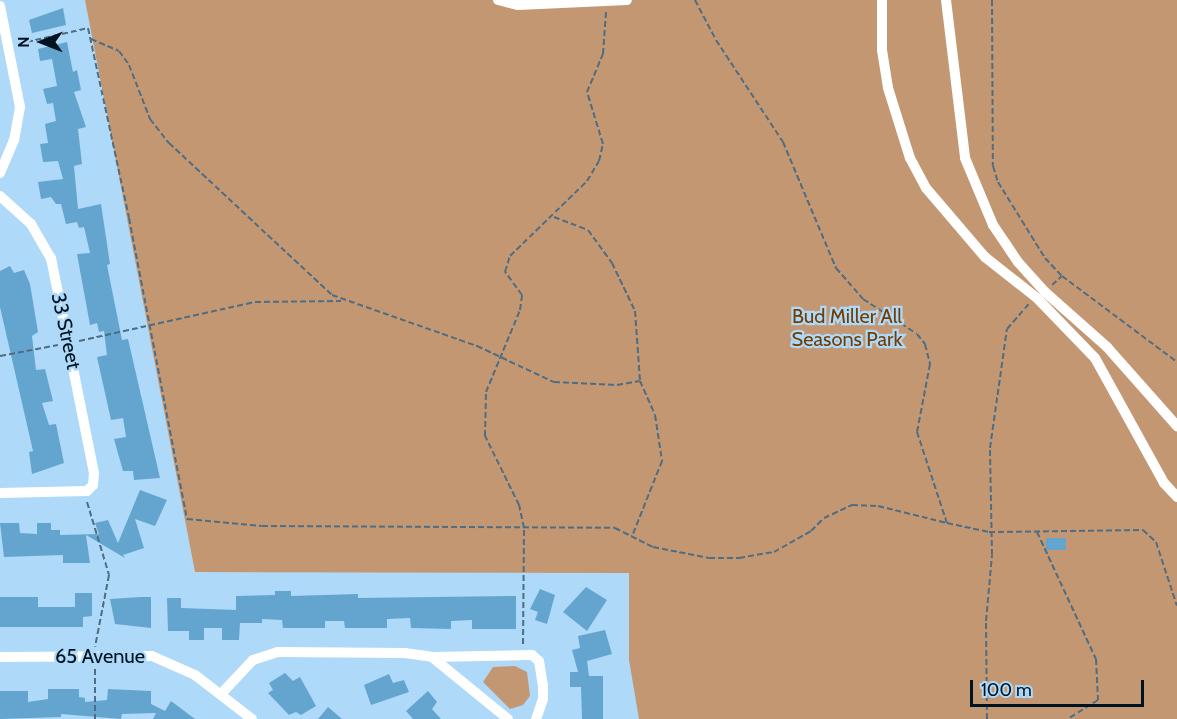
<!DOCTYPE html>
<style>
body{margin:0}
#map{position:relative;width:1177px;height:719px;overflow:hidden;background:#aed9f8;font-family:Cabin,sans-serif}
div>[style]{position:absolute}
.green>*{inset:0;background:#c49773}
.building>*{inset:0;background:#64a5d0}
.path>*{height:2px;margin-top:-1px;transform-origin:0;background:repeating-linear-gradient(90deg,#4f6d82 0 6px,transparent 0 9px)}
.minor>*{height:10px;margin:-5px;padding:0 5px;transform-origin:5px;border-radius:5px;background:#fff}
span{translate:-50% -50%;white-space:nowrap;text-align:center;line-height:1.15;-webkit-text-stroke:4.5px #aed9f8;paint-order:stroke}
.park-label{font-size:20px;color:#733d02}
.street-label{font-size:20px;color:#001321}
.north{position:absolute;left:12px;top:12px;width:60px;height:60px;-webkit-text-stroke:4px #aed9f8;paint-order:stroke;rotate:270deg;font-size:16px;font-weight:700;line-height:24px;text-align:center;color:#001321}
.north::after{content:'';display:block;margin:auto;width:21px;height:27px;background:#001321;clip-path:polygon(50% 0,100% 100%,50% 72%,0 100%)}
.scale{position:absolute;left:970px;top:680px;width:174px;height:27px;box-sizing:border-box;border:3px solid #001321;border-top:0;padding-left:8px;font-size:18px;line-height:21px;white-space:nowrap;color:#001321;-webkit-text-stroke:4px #aed9f8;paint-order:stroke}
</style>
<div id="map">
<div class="green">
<div style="clip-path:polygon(85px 0,1177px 0,1177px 719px,639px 719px,629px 660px,629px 573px,195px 572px)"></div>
<div style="clip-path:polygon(515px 666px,527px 672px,530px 696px,523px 705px,510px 709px,483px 682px,493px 667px)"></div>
</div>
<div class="building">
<div style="clip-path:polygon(63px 8px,66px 25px,32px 33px,29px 20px)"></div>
<div style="clip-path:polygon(67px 42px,73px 72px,77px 70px,81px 90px,74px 92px,86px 127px,78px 129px,82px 164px,74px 166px,78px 209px,101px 204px,110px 264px,107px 265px,122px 340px,128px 339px,160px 478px,134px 480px,133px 471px,123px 471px,114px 439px,126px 437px,123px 418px,111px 420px,97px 357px,107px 355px,104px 331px,99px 332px,97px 323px,90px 325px,77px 254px,90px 253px,84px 227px,79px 228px,77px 222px,66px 224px,61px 204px,56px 204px,51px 197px,41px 199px,38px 182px,63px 179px,58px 161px,43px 162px,40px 144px,48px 143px,45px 124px,56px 121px,53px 103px,47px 104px,43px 89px,57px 86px,52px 59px,40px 61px,38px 49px)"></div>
<div style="clip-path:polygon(10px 266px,14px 273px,24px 270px,30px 284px,38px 332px,32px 336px,36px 370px,45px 369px,53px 401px,42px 403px,49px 425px,56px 424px,64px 463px,32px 474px,29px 452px,33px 451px,0 307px,0 271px)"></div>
<div style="clip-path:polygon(140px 490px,167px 500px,155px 526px,135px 519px,144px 548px,123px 555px,125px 558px,86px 535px,90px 563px,63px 563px,63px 555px,4px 557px,0 523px,19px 523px,20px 533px,37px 534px,37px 523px,51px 523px,51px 530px,60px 530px,60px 535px,99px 534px,95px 523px,108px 520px,118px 543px)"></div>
<div style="clip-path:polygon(1046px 538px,1066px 538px,1066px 550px,1046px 550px)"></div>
<div style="clip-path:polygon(586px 587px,607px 600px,587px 631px,563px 612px)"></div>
<div style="clip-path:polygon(540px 589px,555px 595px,547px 624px,535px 620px,538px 612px,530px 609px)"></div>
<div style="clip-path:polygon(275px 591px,291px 591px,291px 596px,358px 594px,358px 598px,516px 596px,516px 629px,472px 629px,472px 620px,451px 621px,451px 629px,411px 628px,410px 618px,387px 619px,387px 628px,345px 628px,344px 621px,325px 621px,325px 628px,283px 628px,282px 620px,262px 619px,262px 623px,240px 623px,239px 640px,222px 640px,222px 628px,204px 628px,204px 640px,189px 640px,189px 631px,168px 631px,167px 598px,181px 598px,181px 608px,236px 610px,236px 596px,275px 595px)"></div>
<div style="clip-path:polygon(75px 593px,92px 593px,92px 616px,83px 617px,83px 627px,0 627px,0 597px,38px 597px,38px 607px,75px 607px)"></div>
<div style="clip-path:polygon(141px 597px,151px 597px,151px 628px,115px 624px,110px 599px)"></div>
<div style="clip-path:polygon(605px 630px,612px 654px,587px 661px,589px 676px,603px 676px,603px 719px,582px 719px,581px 687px,570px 687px,570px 672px,578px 672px,572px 650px,580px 648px,578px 636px)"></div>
<div style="clip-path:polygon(285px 673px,293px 681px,300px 677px,316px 706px,301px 715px,296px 712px,289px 715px,268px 693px,273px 690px,269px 683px)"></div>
<div style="clip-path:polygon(389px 674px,393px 683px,404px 680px,409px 692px,371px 705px,364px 685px)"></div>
<div style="clip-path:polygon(48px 689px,79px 689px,79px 697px,85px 698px,85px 702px,107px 700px,108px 689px,151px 691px,151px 704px,165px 711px,171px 701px,195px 719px,153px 719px,156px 713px,122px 714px,121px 719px,61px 714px,61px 717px,0 719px,0 691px,28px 691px,28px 702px,48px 699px)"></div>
<div style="clip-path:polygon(428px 691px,437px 702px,432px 709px,441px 719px,413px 719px,406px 711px)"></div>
<div style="clip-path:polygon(328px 707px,342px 719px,318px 719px)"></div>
</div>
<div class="path">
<div style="left:695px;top:0;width:45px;rotate:62.3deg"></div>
<div style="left:716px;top:40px;width:122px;rotate:56.7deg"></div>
<div style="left:783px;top:142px;width:137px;rotate:67.2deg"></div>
<div style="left:836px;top:268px;width:41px;rotate:48.9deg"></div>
<div style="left:863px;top:299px;width:64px;rotate:32.9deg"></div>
<div style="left:917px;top:334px;width:13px;rotate:51deg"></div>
<div style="left:925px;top:344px;width:21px;rotate:76deg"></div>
<div style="left:930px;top:364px;width:69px;rotate:100.8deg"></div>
<div style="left:917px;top:432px;width:96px;rotate:71.8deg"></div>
<div style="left:947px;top:523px;width:43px;rotate:12.1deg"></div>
<div style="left:989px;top:532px;width:154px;rotate:-0.7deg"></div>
<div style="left:1143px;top:530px;width:18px;rotate:43deg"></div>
<div style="left:1156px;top:542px;width:67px;rotate:71.8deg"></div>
<div style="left:992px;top:0;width:166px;rotate:89.7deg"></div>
<div style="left:993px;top:166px;width:17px;rotate:73deg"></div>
<div style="left:998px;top:182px;width:89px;rotate:58.3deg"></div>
<div style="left:1045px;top:258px;width:25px;rotate:47deg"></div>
<div style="left:1062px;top:276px;width:144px;rotate:36.8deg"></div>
<div style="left:91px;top:39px;width:30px;rotate:23deg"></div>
<div style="left:119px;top:51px;width:17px;rotate:54deg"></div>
<div style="left:129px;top:65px;width:58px;rotate:68.7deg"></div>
<div style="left:150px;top:119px;width:31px;rotate:52deg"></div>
<div style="left:169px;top:143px;width:223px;rotate:43deg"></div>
<div style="left:332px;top:295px;width:154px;rotate:19.4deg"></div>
<div style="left:477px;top:346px;width:85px;rotate:25.1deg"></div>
<div style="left:554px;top:382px;width:63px;rotate:2.7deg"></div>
<div style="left:617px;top:385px;width:23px;rotate:-10deg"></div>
<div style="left:640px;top:381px;width:37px;rotate:66deg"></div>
<div style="left:655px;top:415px;width:47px;rotate:81.3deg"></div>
<div style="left:662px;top:461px;width:79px;rotate:111.7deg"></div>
<div style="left:18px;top:44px;width:72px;rotate:-12.9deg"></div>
<div style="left:88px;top:28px;width:194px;rotate:77.8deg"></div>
<div style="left:129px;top:218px;width:307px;rotate:79.1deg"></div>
<div style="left:187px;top:519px;width:75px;rotate:5.3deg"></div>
<div style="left:262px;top:526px;width:353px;rotate:0.3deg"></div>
<div style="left:615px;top:528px;width:42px;rotate:26.6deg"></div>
<div style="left:653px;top:547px;width:57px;rotate:11.1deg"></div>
<div style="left:709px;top:558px;width:30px"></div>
<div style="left:739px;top:558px;width:36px;rotate:-10deg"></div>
<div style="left:774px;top:552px;width:43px;rotate:-29.6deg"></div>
<div style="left:811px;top:531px;width:18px;rotate:-45deg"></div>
<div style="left:824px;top:518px;width:31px;rotate:-25deg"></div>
<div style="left:852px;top:505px;width:26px;rotate:2deg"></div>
<div style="left:878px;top:506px;width:71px;rotate:13.8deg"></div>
<div style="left:554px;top:217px;width:36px;rotate:21deg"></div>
<div style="left:588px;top:230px;width:41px;rotate:54deg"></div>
<div style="left:612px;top:263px;width:53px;rotate:64.4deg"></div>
<div style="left:635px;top:311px;width:70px;rotate:85.9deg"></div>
<div style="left:1052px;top:285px;width:13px;rotate:-42deg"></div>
<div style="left:79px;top:341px;width:180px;rotate:-12.5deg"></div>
<div style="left:255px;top:302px;width:86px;rotate:-0.7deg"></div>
<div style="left:0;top:356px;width:59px;rotate:-10.7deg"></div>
<div style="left:87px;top:502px;width:76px;rotate:73.2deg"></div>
<div style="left:109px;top:575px;width:73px;rotate:101deg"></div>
<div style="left:1037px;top:532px;width:140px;rotate:65.1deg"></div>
<div style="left:1096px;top:659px;width:41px;rotate:87.2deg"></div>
<div style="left:1098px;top:700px;width:36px;rotate:148deg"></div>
<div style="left:523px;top:644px;width:116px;rotate:-89.5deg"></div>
<div style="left:524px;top:528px;width:24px;rotate:-102deg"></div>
<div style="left:519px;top:505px;width:77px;rotate:-116.2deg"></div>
<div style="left:485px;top:436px;width:44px;rotate:-88.7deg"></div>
<div style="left:486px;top:392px;width:89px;rotate:-67.5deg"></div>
<div style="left:520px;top:310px;width:15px;rotate:-82deg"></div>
<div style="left:522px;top:295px;width:29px;rotate:-126deg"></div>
<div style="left:505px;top:272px;width:17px;rotate:-73deg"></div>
<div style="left:510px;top:256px;width:107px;rotate:-44.2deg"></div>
<div style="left:587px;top:181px;width:23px;rotate:-59deg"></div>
<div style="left:599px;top:161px;width:17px;rotate:-77deg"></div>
<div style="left:603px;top:144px;width:54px;rotate:-107.1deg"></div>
<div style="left:587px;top:92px;width:41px;rotate:-67.2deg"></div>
<div style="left:603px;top:54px;width:42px;rotate:-85.9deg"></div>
<div style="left:95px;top:669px;width:50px;rotate:90deg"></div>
<div style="left:987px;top:719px;width:98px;rotate:-90.6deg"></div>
<div style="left:986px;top:621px;width:66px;rotate:-84.8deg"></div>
<div style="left:992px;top:555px;width:107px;rotate:-91.1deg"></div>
<div style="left:990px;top:448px;width:120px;rotate:-81.9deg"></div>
<div style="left:1007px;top:329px;width:33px;rotate:-49deg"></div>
</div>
<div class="minor">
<div style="left:498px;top:0;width:21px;rotate:14deg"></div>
<div style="left:518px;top:5px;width:109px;rotate:-2.6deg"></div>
<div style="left:882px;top:0;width:50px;rotate:90deg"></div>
<div style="left:882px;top:50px;width:38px;rotate:81deg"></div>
<div style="left:888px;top:88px;width:73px;rotate:72.6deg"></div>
<div style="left:910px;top:158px;width:34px;rotate:62deg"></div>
<div style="left:926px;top:188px;width:91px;rotate:49.5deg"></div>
<div style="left:985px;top:257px;width:66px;rotate:38.3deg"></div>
<div style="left:1037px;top:298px;width:83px;rotate:46deg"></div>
<div style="left:1095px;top:358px;width:143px;rotate:61.1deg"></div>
<div style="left:1164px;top:483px;width:19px;rotate:47deg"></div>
<div style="left:946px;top:0;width:159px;rotate:83.1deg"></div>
<div style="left:965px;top:158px;width:73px;rotate:67.3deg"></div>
<div style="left:993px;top:225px;width:45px;rotate:56deg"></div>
<div style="left:1018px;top:262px;width:40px;rotate:48deg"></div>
<div style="left:1045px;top:292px;width:83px;rotate:41.6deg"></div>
<div style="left:1107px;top:347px;width:106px;rotate:48.5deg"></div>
<div style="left:0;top:6px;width:103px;rotate:78.8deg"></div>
<div style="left:20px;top:107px;width:34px;rotate:100deg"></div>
<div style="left:14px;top:140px;width:36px;rotate:113deg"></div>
<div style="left:0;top:196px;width:42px;rotate:42.1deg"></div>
<div style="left:31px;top:224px;width:39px;rotate:60deg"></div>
<div style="left:51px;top:258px;width:219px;rotate:78.7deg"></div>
<div style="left:94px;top:473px;width:12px;rotate:95deg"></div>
<div style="left:93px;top:485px;width:8px;rotate:135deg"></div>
<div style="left:87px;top:491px;width:87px;rotate:178.7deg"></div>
<div style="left:0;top:657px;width:152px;rotate:-0.4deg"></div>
<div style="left:152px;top:656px;width:47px;rotate:23.8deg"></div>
<div style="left:195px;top:675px;width:72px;rotate:37.7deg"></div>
<div style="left:222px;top:693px;width:45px;rotate:-46.8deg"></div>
<div style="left:253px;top:660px;width:26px;rotate:-18deg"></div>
<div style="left:278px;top:652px;width:127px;rotate:0.5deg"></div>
<div style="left:405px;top:653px;width:27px;rotate:8deg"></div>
<div style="left:508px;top:719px;width:98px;rotate:-140.8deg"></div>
<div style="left:432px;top:657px;width:100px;rotate:-1.1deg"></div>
<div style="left:532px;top:655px;width:9px;rotate:41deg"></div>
<div style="left:539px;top:661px;width:24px;rotate:81deg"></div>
<div style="left:543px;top:685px;width:14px;rotate:90deg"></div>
<div style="left:543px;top:699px;width:21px;rotate:109deg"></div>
</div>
<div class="park-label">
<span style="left:847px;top:328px">Bud Miller All<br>Seasons Park</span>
</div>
<div class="street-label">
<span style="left:66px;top:331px;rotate:78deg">33 Street</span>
<span style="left:100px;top:656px">65 Avenue</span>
</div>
<div class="north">N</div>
<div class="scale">100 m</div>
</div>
